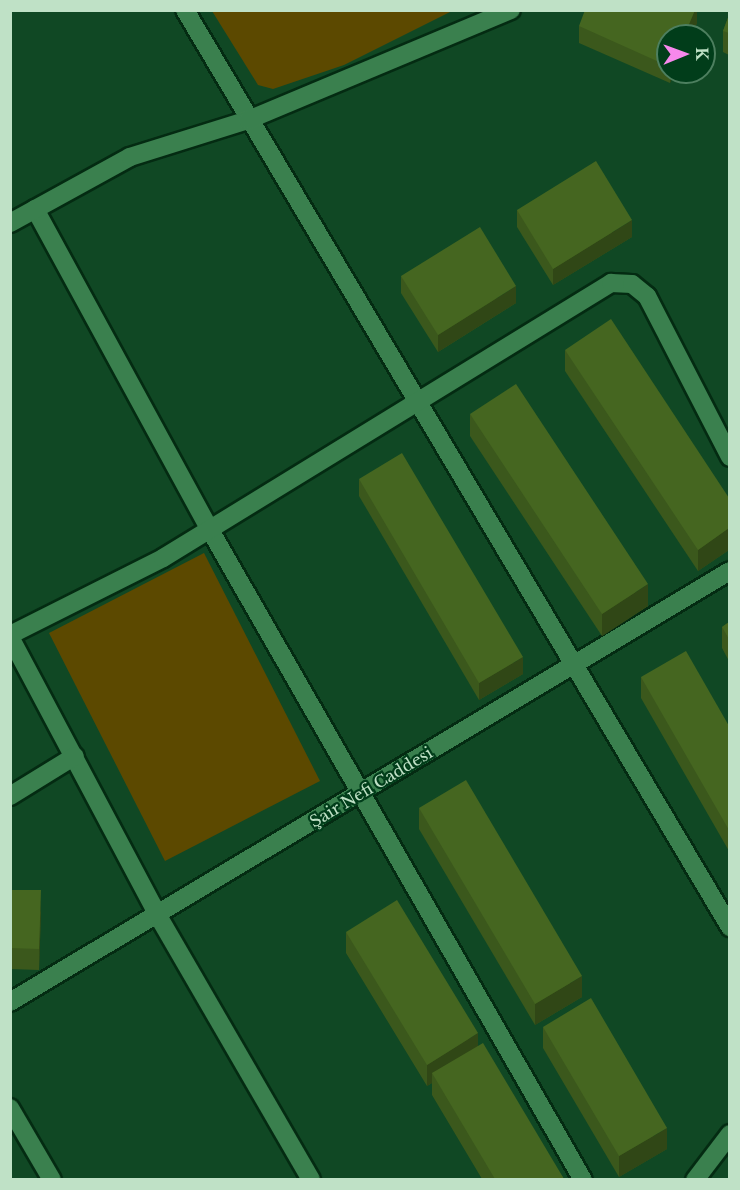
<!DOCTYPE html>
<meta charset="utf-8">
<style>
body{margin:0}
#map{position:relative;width:740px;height:1190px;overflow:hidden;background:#104824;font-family:"Libre Baskerville",serif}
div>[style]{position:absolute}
.green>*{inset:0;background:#5c4900}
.roads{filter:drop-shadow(2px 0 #042b12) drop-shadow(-2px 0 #042b12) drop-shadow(0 2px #042b12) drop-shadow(0 -2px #042b12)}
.minor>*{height:18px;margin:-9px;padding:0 9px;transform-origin:9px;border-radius:9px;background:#3a804e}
.wall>*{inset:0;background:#3b581c}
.shaded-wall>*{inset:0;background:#304716}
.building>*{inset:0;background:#456620}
span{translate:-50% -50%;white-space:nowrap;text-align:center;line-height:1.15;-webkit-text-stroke:4.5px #013d1a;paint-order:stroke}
.street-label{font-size:16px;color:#bfe1c6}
.frame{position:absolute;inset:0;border:12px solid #bfe1c6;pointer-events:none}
.north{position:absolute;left:656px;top:24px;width:60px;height:60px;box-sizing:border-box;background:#013d1a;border:2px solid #4d7f5f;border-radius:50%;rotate:89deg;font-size:16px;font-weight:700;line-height:24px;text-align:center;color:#bfe1c6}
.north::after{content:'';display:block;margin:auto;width:21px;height:27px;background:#f788ec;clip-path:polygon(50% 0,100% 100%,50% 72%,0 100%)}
</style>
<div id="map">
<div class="green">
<div style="clip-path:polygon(212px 11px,452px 11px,344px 65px,273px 89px,258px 85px)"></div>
<div style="clip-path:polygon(204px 553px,320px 781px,165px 861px,49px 633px)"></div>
</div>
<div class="roads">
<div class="minor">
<div style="left:185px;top:10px;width:1067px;rotate:59.28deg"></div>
<div style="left:35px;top:209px;width:366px;rotate:61.4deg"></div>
<div style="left:210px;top:530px;width:749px;rotate:60.15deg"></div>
<div style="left:10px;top:223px;width:137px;rotate:-28.8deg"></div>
<div style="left:130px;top:157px;width:124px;rotate:-17.4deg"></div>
<div style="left:248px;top:120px;width:285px;rotate:-22.7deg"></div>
<div style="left:10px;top:635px;width:171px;rotate:-26.7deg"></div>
<div style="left:163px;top:558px;width:526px;rotate:-31.54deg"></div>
<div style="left:611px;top:283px;width:21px;rotate:3deg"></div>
<div style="left:632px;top:284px;width:19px;rotate:39deg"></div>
<div style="left:647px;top:296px;width:181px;rotate:62.7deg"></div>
<div style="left:10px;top:637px;width:314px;rotate:62deg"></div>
<div style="left:157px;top:914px;width:307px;rotate:59.9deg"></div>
<div style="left:10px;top:796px;width:76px;rotate:-31.6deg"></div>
<div style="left:10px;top:1002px;width:839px;rotate:-30.91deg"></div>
<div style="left:10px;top:1108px;width:83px;rotate:59.7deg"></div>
<div style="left:695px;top:1180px;width:58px;rotate:-52.7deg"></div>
</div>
</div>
<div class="wall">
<div style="clip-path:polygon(697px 10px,697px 23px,691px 36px,668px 36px,668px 72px,675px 72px,670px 83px,579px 43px,579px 26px)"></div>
<div style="clip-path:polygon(729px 15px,729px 55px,723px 52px,723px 31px)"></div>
<div style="clip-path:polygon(517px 210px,632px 237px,553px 285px,517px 227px)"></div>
<div style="clip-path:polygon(401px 276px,516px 303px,438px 352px,401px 293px)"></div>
<div style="clip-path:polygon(565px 350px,729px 498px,729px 550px,698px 571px,565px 371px)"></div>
<div style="clip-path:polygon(470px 414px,648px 606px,602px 636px,470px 436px)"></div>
<div style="clip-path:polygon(359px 479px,523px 674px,479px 700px,359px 496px)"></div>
<div style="clip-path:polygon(729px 622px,729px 661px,722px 648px,722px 627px)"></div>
<div style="clip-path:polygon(641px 677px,729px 726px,729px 851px,641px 698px)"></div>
<div style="clip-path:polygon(419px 808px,582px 997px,535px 1025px,419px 829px)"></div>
<div style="clip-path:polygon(10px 890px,41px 912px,39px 970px,10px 969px)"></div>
<div style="clip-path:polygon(346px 932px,478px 1046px,564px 1179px,482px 1179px,432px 1095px,432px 1083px,427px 1086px,346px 953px)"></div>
<div style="clip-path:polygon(543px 1027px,667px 1149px,619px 1177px,543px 1048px)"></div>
</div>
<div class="shaded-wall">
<div style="clip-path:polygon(695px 10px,697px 10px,697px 23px,691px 36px,684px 36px)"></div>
<div style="clip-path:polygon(670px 72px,675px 72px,670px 83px)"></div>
<div style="clip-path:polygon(632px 220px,632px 237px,553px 285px,553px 269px)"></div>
<div style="clip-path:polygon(516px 286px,516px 303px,438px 352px,438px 335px)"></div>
<div style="clip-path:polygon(729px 528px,729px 550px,698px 571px,698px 550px)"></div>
<div style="clip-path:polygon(648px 584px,648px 606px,602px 636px,602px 614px)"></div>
<div style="clip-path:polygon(523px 657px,523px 674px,479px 700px,479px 683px)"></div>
<div style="clip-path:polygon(41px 890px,41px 912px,39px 970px,39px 949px)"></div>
<div style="clip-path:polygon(582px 976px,582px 997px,535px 1025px,535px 1004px)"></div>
<div style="clip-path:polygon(478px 1033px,478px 1054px,432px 1073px,432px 1083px,427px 1086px,427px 1065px)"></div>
<div style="clip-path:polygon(667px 1128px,667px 1149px,619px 1177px,619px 1156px)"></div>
</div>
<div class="building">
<div style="clip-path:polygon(585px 10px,695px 10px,684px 36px,668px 36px,668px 66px,579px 26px)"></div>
<div style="clip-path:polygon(729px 15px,729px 33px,723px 31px)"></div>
<div style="clip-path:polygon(596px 161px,632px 220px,553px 269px,517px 210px)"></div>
<div style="clip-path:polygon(480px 227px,516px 286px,438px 335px,401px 276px)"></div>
<div style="clip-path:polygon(611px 319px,729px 498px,729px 528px,698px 550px,565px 350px)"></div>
<div style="clip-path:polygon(516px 384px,648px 584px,602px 614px,470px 414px)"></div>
<div style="clip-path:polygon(402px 453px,523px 657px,479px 683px,359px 479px)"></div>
<div style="clip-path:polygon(729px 622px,729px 639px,722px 627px)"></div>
<div style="clip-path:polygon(686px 651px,729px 726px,729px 830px,641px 677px)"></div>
<div style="clip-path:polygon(466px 780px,582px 976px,535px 1004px,419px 808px)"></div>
<div style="clip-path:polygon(10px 890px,41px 890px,39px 949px,10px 948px)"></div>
<div style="clip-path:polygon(397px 900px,478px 1033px,427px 1065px,346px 932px)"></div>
<div style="clip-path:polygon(591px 998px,667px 1128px,619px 1156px,543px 1027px)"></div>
<div style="clip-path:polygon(483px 1043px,564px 1179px,495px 1179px,432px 1073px)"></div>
</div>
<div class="street-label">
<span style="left:371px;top:787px;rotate:-31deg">Şair Nefi Caddesi</span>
</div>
<div class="frame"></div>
<div class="north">K</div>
</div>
